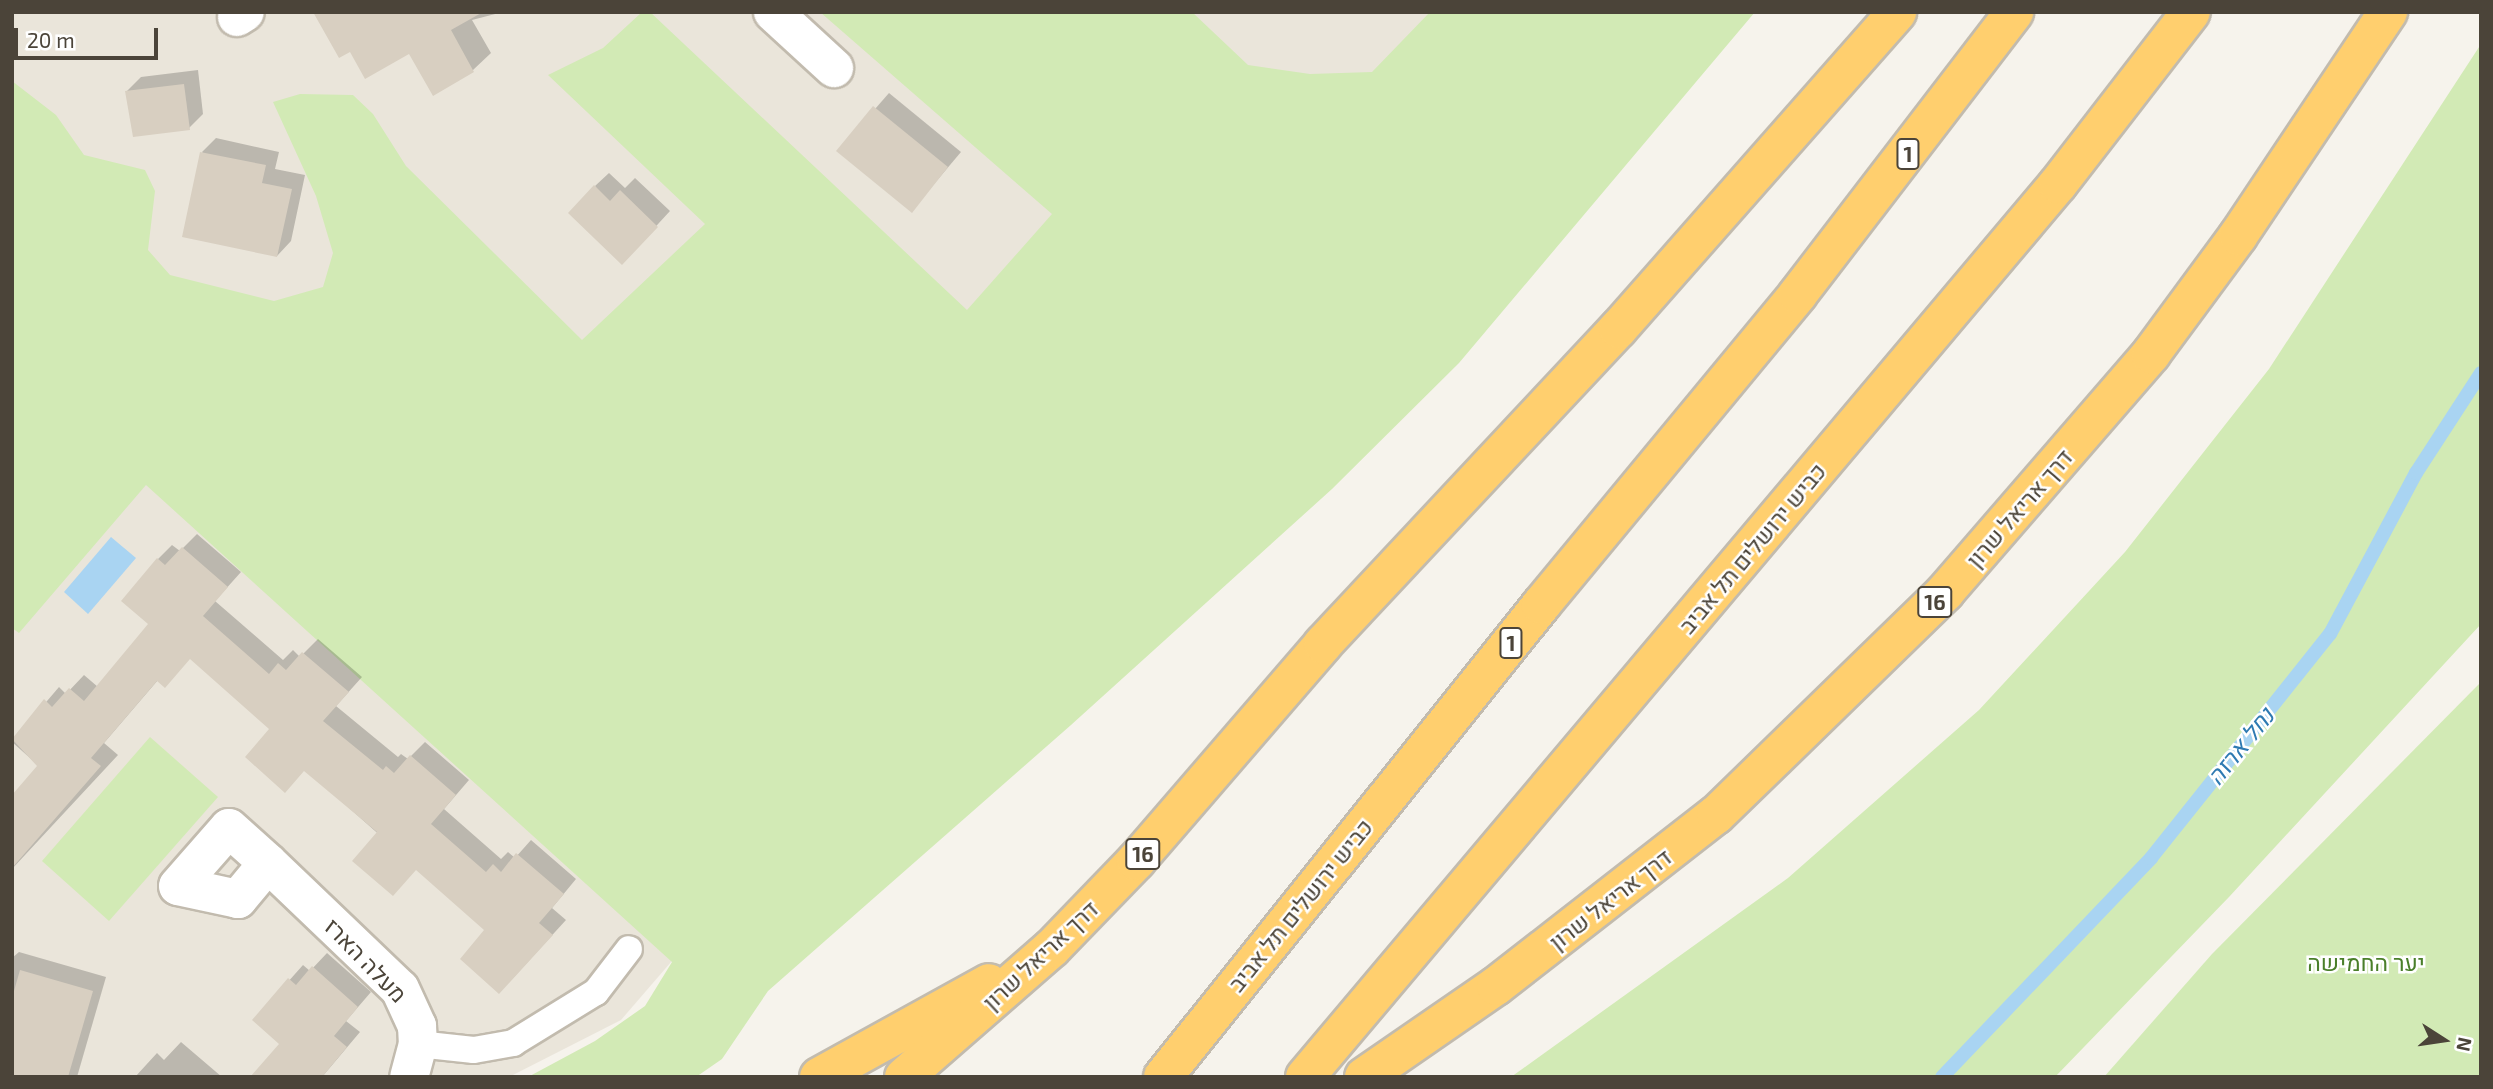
<!DOCTYPE html>
<meta charset="utf-8">
<style>
body{margin:0}
#map{position:relative;width:2493px;height:1089px;overflow:hidden;background:#f6f3ec;font-family:"Exo 2",Heebo,sans-serif}
div>[style]{position:absolute}
.residential>*{inset:0;background:#eae5da}
.green>*{inset:0;background:#d2eab5}
.water>*{inset:0;background:#a9d4f2}
.shadow>*{inset:0;background:#0003}
.stream>*{height:14px;margin:-7px;padding:0 7px;transform-origin:7px;border-radius:7px;background:#a9d4f2}
.building>*{inset:0;background:#d8cfc1}
.roads{filter:drop-shadow(2px 0 #c2bbae) drop-shadow(-2px 0 #c2bbae) drop-shadow(0 2px #c2bbae) drop-shadow(0 -2px #c2bbae)}
.lane>*{height:26px;margin:-13px;padding:0 13px;transform-origin:13px;border-radius:13px;background:#fff}
.street>*{height:38px;margin:-19px;padding:0 19px;transform-origin:19px;border-radius:19px;background:#fff}
.highway>*{height:38px;margin:-19px;padding:0 19px;transform-origin:19px;border-radius:19px;background:#ffcf6e}
span{translate:-50% -50%;white-space:nowrap;text-align:center;line-height:1.15;-webkit-text-stroke:5px #fff;paint-order:stroke}
.shield-label span{padding:2px 5px;background:#fff;border:2px solid;border-radius:5px;-webkit-text-stroke-width:0}
.shield-label{font-size:21px;color:#4b4439;font-weight:700}
.street-label{font-size:23px;color:#4b4439}
.park-label{font-size:23px;color:#4a7f2a}
.water-label{font-size:24px;color:#2e7ab2;font-style:italic}
.frame{position:absolute;inset:0;border:14px solid #4b4439;pointer-events:none}
.north{position:absolute;left:2409px;top:1005px;width:70px;height:70px;-webkit-text-stroke:5px #fff;paint-order:stroke;rotate:102deg;font-size:19px;font-weight:700;line-height:28px;text-align:center;color:#4b4439}
.north::after{content:'';display:block;margin:auto;width:24px;height:32px;background:#4b4439;clip-path:polygon(50% 0,100% 100%,50% 72%,0 100%)}
.scale{position:absolute;left:14px;top:28px;width:144px;height:32px;box-sizing:border-box;border:4px solid #4b4439;border-top:0;padding-left:9px;font-size:21px;line-height:24px;white-space:nowrap;color:#4b4439;-webkit-text-stroke:5px #fff;paint-order:stroke}
</style>
<div id="map">
<div class="residential">
<div style="clip-path:polygon(12px 12px,1490px 12px,621px 1020px,509px 1077px,12px 1077px)"></div>
</div>
<div class="green">
<div style="clip-path:polygon(642px 12px,650px 12px,967px 310px,1052px 214px,820px 12px,1192px 12px,1248px 65px,1310px 74px,1372px 72px,1430px 12px,1755px 12px,1459px 363px,1332px 489px,1071px 725px,768px 991px,722px 1059px,696px 1077px,528px 1077px,595px 1041px,645px 1006px,672px 962px,146px 485px,19px 633px,12px 628px,12px 81px,56px 115px,84px 155px,145px 170px,155px 191px,148px 250px,170px 275px,274px 301px,323px 287px,333px 253px,316px 196px,273px 102px,300px 94px,353px 95px,373px 114px,406px 166px,582px 340px,705px 224px,548px 75px,603px 48px)"></div>
<div style="clip-path:polygon(2481px 44px,2481px 624px,2229px 897px,2055px 1077px,1511px 1077px,1788px 878px,1979px 710px,2125px 552px,2269px 369px)"></div>
<div style="clip-path:polygon(2481px 682px,2481px 1077px,2104px 1077px,2212px 954px)"></div>
<div style="clip-path:polygon(150px 737px,218px 797px,109px 921px,42px 861px)"></div>
</div>
<div class="water">
<div style="clip-path:polygon(111px 537px,136px 558px,88px 614px,64px 592px)"></div>
</div>
<div class="shadow">
<div style="clip-path:polygon(315px 12px,503px 12px,472px 20px,491px 53px,473px 70px,433px 94px,410px 52px,351px 49px)"></div>
<div style="clip-path:polygon(198px 70px,203px 114px,189px 128px,127px 91px,141px 77px)"></div>
<div style="clip-path:polygon(889px 93px,961px 152px,912px 210px,839px 150px)"></div>
<div style="clip-path:polygon(216px 138px,279px 152px,275px 169px,305px 175px,291px 241px,277px 256px,202px 152px)"></div>
<div style="clip-path:polygon(609px 173px,625px 188px,635px 178px,670px 211px,636px 248px,595px 186px)"></div>
<div style="clip-path:polygon(197px 534px,241px 572px,215px 601px,283px 660px,293px 650px,300px 657px,318px 639px,362px 677px,336px 706px,398px 757px,401px 754px,408px 759px,425px 742px,469px 780px,444px 809px,501px 859px,508px 852px,515px 858px,531px 840px,576px 879px,552px 908px,566px 920px,513px 978px,487px 930px,305px 769px,285px 791px,271px 729px,191px 657px,158px 680px,104px 743px,118px 755px,12px 869px,12px 797px,39px 766px,12px 742px,59px 687px,66px 694px,84px 675px,98px 687px,151px 623px,158px 559px,172px 545px,180px 551px)"></div>
<div style="clip-path:polygon(19px 952px,106px 977px,77px 1077px,12px 1077px,12px 958px)"></div>
<div style="clip-path:polygon(327px 953px,371px 992px,346px 1021px,360px 1032px,322px 1077px,254px 1020px,303px 965px,310px 971px)"></div>
<div style="clip-path:polygon(181px 1042px,222px 1077px,135px 1077px,157px 1053px,164px 1060px)"></div>
</div>
<div class="stream">
<div style="left:1942px;top:1077px;width:303px;rotate:-46.3deg"></div>
<div style="left:2151px;top:858px;width:287px;rotate:-51.4deg"></div>
<div style="left:2330px;top:634px;width:183px;rotate:-61.9deg"></div>
<div style="left:2416px;top:473px;width:119px;rotate:-57deg"></div>
</div>
<div class="building">
<div style="clip-path:polygon(313px 12px,483px 12px,451px 30px,474px 72px,433px 96px,409px 54px,365px 79px,350px 52px,339px 58px)"></div>
<div style="clip-path:polygon(184px 84px,190px 130px,133px 137px,125px 91px)"></div>
<div style="clip-path:polygon(873px 106px,948px 167px,912px 213px,836px 151px)"></div>
<div style="clip-path:polygon(200px 152px,266px 165px,262px 183px,292px 189px,277px 257px,182px 237px)"></div>
<div style="clip-path:polygon(594px 185px,610px 201px,620px 190px,658px 227px,622px 265px,568px 213px)"></div>
<div style="clip-path:polygon(182px 547px,228px 587px,203px 616px,269px 674px,278px 663px,286px 670px,302px 652px,349px 692px,323px 721px,383px 770px,386px 766px,394px 773px,410px 755px,456px 795px,431px 824px,486px 872px,493px 864px,501px 872px,516px 853px,564px 894px,539px 923px,553px 935px,499px 994px,460px 959px,484px 930px,416px 870px,393px 896px,352px 861px,377px 832px,304px 771px,285px 793px,245px 757px,269px 729px,190px 659px,165px 688px,157px 681px,91px 758px,101px 766px,12px 868px,12px 795px,37px 766px,12px 739px,44px 699px,52px 707px,69px 688px,84px 701px,148px 624px,121px 601px,157px 558px,165px 565px)"></div>
<div style="clip-path:polygon(312px 966px,358px 1007px,334px 1036px,347px 1047px,322px 1077px,250px 1077px,279px 1044px,252px 1020px,288px 978px,296px 985px)"></div>
<div style="clip-path:polygon(20px 970px,93px 991px,68px 1077px,12px 1077px,12px 998px)"></div>
</div>
<div class="roads">
<div class="lane">
<div style="left:418px;top:1044px;width:56px;rotate:6.1deg"></div>
<div style="left:474px;top:1050px;width:40px;rotate:-10deg"></div>
<div style="left:513px;top:1043px;width:97px;rotate:-31.6deg"></div>
<div style="left:596px;top:992px;width:54px;rotate:-52.5deg"></div>
</div>
<div class="street">
<div style="left:773px;top:12px;width:83px;rotate:42.6deg"></div>
<div style="left:237px;top:17px;width:9px;rotate:-32deg"></div>
<div style="left:229px;top:828px;width:52px;rotate:41.9deg"></div>
<div style="left:268px;top:863px;width:47px;rotate:129.8deg"></div>
<div style="left:238px;top:899px;width:61px;rotate:-167.8deg"></div>
<div style="left:178px;top:886px;width:77px;rotate:-48.7deg"></div>
<div style="left:268px;top:863px;width:182px;rotate:43.7deg"></div>
<div style="left:400px;top:989px;width:41px;rotate:65.3deg"></div>
<div style="left:417px;top:1026px;width:18px;rotate:87deg"></div>
<div style="left:418px;top:1044px;width:34px;rotate:105deg"></div>
</div>
<div class="highway">
<div style="left:819px;top:1077px;width:194px;rotate:-28.9deg"></div>
<div style="left:904px;top:1077px;width:196px;rotate:-41.1deg"></div>
<div style="left:1052px;top:948px;width:121px;rotate:-46deg"></div>
<div style="left:1136px;top:861px;width:286px;rotate:-49.2deg"></div>
<div style="left:1323px;top:644px;width:432px;rotate:-46.9deg"></div>
<div style="left:1618px;top:329px;width:422px;rotate:-48.6deg"></div>
<div style="left:1163px;top:1077px;width:605px;rotate:-51.31deg"></div>
<div style="left:1541px;top:605px;width:403px;rotate:-50.4deg"></div>
<div style="left:1798px;top:294px;width:355px;rotate:-52.5deg"></div>
<div style="left:1305px;top:1077px;width:1168px;rotate:-49.86deg"></div>
<div style="left:2058px;top:184px;width:217px;rotate:-52.3deg"></div>
<div style="left:1364px;top:1077px;width:160px;rotate:-34.6deg"></div>
<div style="left:1496px;top:986px;width:279px;rotate:-37.9deg"></div>
<div style="left:1716px;top:815px;width:320px;rotate:-44.2deg"></div>
<div style="left:1945px;top:592px;width:315px;rotate:-49.1deg"></div>
<div style="left:2151px;top:354px;width:147px;rotate:-53.6deg"></div>
<div style="left:2238px;top:236px;width:270px;rotate:-56.2deg"></div>
</div>
</div>
<div class="shield-label">
<span style="left:1908px;top:154px">1</span>
<span style="left:1935px;top:602px">16</span>
<span style="left:1511px;top:643px">1</span>
<span style="left:1143px;top:854px">16</span>
</div>
<div class="street-label">
<span style="left:2019px;top:508px;rotate:-49deg">דרך אריאל שרון</span>
<span style="left:1752px;top:548px;rotate:-50deg">כביש ירושלים תל אביב</span>
<span style="left:1610px;top:899px;rotate:-38deg">דרך אריאל שרון</span>
<span style="left:1300px;top:905px;rotate:-51deg">כביש ירושלים תל אביב</span>
<span style="left:1040px;top:955px;rotate:-43deg">דרך אריאל שרון</span>
<span style="left:366px;top:960px;rotate:46deg">מעלה הארז</span>
</div>
<div class="park-label">
<span style="left:2366px;top:962px">יער החמישה</span>
</div>
<div class="water-label">
<span style="left:2240px;top:746px;rotate:-51deg">נחל ארזה</span>
</div>
<div class="frame"></div>
<div class="north">N</div>
<div class="scale">20 m</div>
</div>
